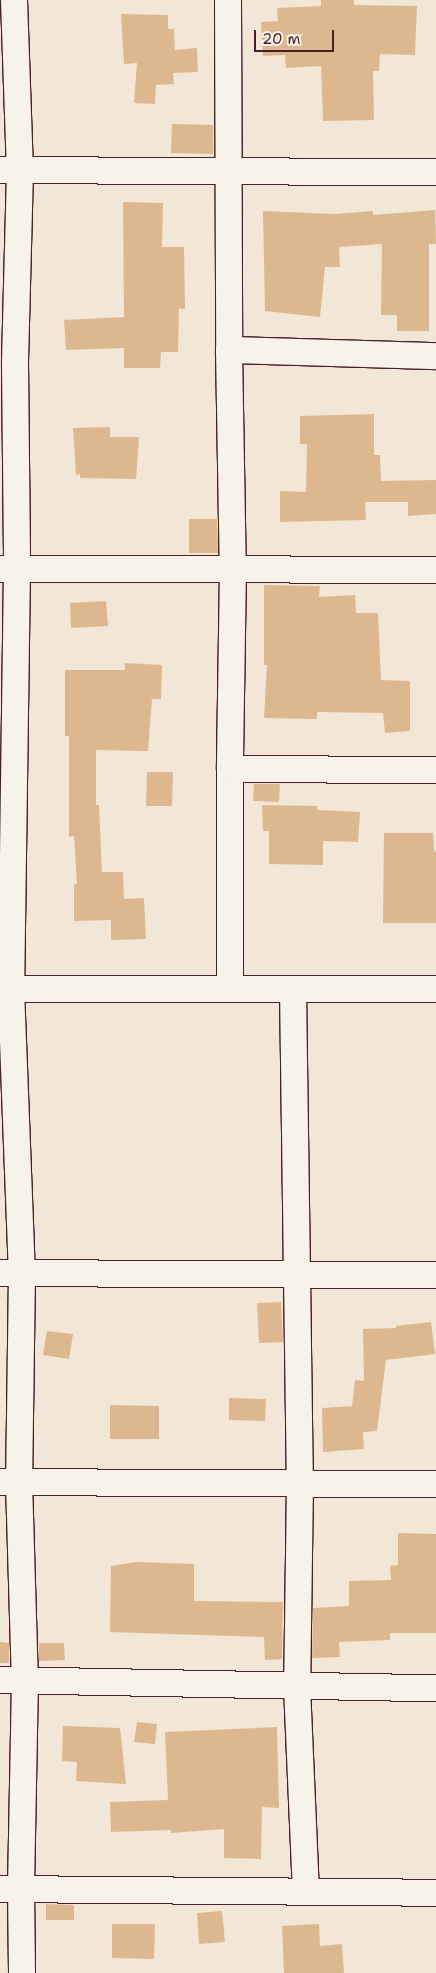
<!DOCTYPE html>
<style>
body{margin:0}
#map{position:relative;width:436px;height:1973px;overflow:hidden;background:#f2e7d6;font-family:"Shantell Sans",sans-serif}
div>[style]{position:absolute}
.building>*{inset:0;background:#ddb88e}
.roads{filter:drop-shadow(1px 0 #4a1f2b) drop-shadow(-1px 0 #4a1f2b) drop-shadow(0 1px #4a1f2b) drop-shadow(0 -1px #4a1f2b)}
.minor>*{height:26px;margin:-13px;padding:0 13px;transform-origin:13px;border-radius:13px;background:#f7f3e8}
span{translate:-50% -50%;white-space:nowrap;text-align:center;line-height:1.15;-webkit-text-stroke:4.5px #f7f3e8;paint-order:stroke}
.scale{position:absolute;left:254px;top:30px;width:80px;height:22px;box-sizing:border-box;border:2px solid #4a1f2b;border-top:0;padding-left:6px;font-size:15px;line-height:18px;white-space:nowrap;color:#4a1f2b;-webkit-text-stroke:4px #f7f3e8;paint-order:stroke}
</style>
<div id="map">
<div class="building">
<div style="clip-path:polygon(321px 0,354px 0,354px 5px,417px 6px,415px 55px,380px 54px,379px 71px,373px 71px,374px 120px,323px 121px,321px 66px,286px 68px,285px 55px,263px 56px,261px 22px,278px 21px,277px 8px,321px 6px)"></div>
<div style="clip-path:polygon(121px 14px,168px 15px,168px 29px,174px 29px,175px 50px,197px 48px,198px 72px,173px 73px,174px 84px,156px 85px,155px 104px,134px 103px,137px 63px,124px 64px)"></div>
<div style="clip-path:polygon(172px 124px,213px 125px,213px 154px,171px 153px)"></div>
<div style="clip-path:polygon(123px 202px,163px 203px,162px 247px,184px 247px,185px 309px,179px 308px,178px 352px,161px 352px,160px 368px,124px 368px,124px 348px,66px 350px,64px 320px,124px 317px)"></div>
<div style="clip-path:polygon(435px 210px,436px 244px,429px 244px,429px 331px,397px 331px,397px 315px,381px 315px,382px 244px,339px 247px,340px 267px,325px 267px,320px 317px,265px 311px,263px 211px,335px 214px,373px 211px,373px 215px)"></div>
<div style="clip-path:polygon(374px 414px,374px 455px,380px 455px,381px 481px,436px 480px,436px 514px,408px 516px,408px 502px,365px 502px,366px 520px,280px 522px,280px 491px,306px 492px,307px 444px,300px 444px,300px 416px)"></div>
<div style="clip-path:polygon(110px 427px,110px 437px,139px 437px,136px 479px,80px 478px,80px 474px,76px 475px,73px 428px)"></div>
<div style="clip-path:polygon(189px 519px,217px 519px,218px 553px,189px 553px)"></div>
<div style="clip-path:polygon(264px 585px,320px 586px,319px 597px,355px 595px,356px 613px,378px 613px,381px 680px,410px 681px,410px 731px,385px 733px,383px 713px,317px 712px,317px 719px,264px 718px,267px 665px,264px 665px)"></div>
<div style="clip-path:polygon(106px 601px,108px 626px,71px 628px,70px 603px)"></div>
<div style="clip-path:polygon(125px 663px,162px 665px,161px 699px,152px 699px,148px 751px,96px 750px,96px 805px,99px 805px,102px 872px,123px 872px,124px 899px,144px 898px,146px 939px,111px 940px,111px 920px,74px 921px,74px 884px,77px 884px,74px 836px,69px 837px,69px 736px,65px 736px,65px 670px,125px 670px)"></div>
<div style="clip-path:polygon(147px 772px,173px 772px,172px 806px,146px 806px)"></div>
<div style="clip-path:polygon(254px 784px,280px 784px,279px 802px,253px 801px)"></div>
<div style="clip-path:polygon(262px 805px,317px 806px,317px 810px,360px 812px,358px 842px,323px 841px,323px 865px,269px 864px,269px 831px,263px 831px)"></div>
<div style="clip-path:polygon(384px 833px,433px 833px,434px 851px,436px 851px,436px 923px,383px 923px)"></div>
<div style="clip-path:polygon(281px 1302px,283px 1342px,259px 1343px,257px 1303px)"></div>
<div style="clip-path:polygon(431px 1322px,435px 1354px,386px 1360px,377px 1431px,363px 1432px,364px 1449px,323px 1452px,322px 1408px,352px 1406px,355px 1380px,364px 1381px,363px 1329px,396px 1328px,396px 1326px)"></div>
<div style="clip-path:polygon(47px 1331px,73px 1334px,69px 1359px,43px 1355px)"></div>
<div style="clip-path:polygon(229px 1398px,266px 1399px,265px 1421px,229px 1420px)"></div>
<div style="clip-path:polygon(110px 1405px,159px 1406px,159px 1439px,110px 1439px)"></div>
<div style="clip-path:polygon(398px 1533px,436px 1534px,436px 1633px,390px 1633px,390px 1640px,339px 1642px,340px 1657px,312px 1658px,313px 1608px,349px 1606px,349px 1581px,391px 1580px,390px 1566px,398px 1565px)"></div>
<div style="clip-path:polygon(136px 1562px,194px 1564px,194px 1601px,283px 1602px,282px 1659px,265px 1660px,264px 1637px,110px 1632px,111px 1566px)"></div>
<div style="clip-path:polygon(0 1642px,9px 1643px,9px 1663px,0 1663px)"></div>
<div style="clip-path:polygon(39px 1643px,64px 1643px,65px 1660px,39px 1661px)"></div>
<div style="clip-path:polygon(137px 1722px,157px 1724px,155px 1744px,134px 1742px)"></div>
<div style="clip-path:polygon(63px 1726px,120px 1728px,126px 1784px,76px 1781px,77px 1762px,62px 1761px)"></div>
<div style="clip-path:polygon(277px 1727px,279px 1808px,262px 1807px,261px 1859px,224px 1858px,224px 1829px,171px 1833px,171px 1830px,111px 1832px,110px 1802px,168px 1800px,165px 1732px)"></div>
<div style="clip-path:polygon(46px 1904px,74px 1905px,74px 1920px,46px 1920px)"></div>
<div style="clip-path:polygon(222px 1911px,225px 1942px,199px 1944px,197px 1913px)"></div>
<div style="clip-path:polygon(112px 1924px,155px 1924px,154px 1959px,112px 1958px)"></div>
<div style="clip-path:polygon(319px 1924px,320px 1946px,342px 1944px,344px 1973px,284px 1973px,282px 1926px)"></div>
</div>
<div class="roads">
<div class="minor">
<div style="left:14px;top:0;width:171px;rotate:88deg"></div>
<div style="left:20px;top:171px;width:193px;rotate:91.5deg"></div>
<div style="left:15px;top:364px;width:205px;rotate:89.4deg"></div>
<div style="left:17px;top:569px;width:420px;rotate:90.8deg"></div>
<div style="left:11px;top:989px;width:284px;rotate:87.8deg"></div>
<div style="left:22px;top:1273px;width:209px;rotate:90.8deg"></div>
<div style="left:19px;top:1482px;width:198px;rotate:88.3deg"></div>
<div style="left:25px;top:1680px;width:209px;rotate:91.1deg"></div>
<div style="left:21px;top:1889px;width:84px;rotate:89.3deg"></div>
<div style="left:228px;top:0;width:350px;rotate:89.8deg"></div>
<div style="left:229px;top:350px;width:219px;rotate:89deg"></div>
<div style="left:233px;top:569px;width:200px;rotate:90.9deg"></div>
<div style="left:230px;top:769px;width:220px;rotate:90deg"></div>
<div style="left:0;top:170px;width:436px;rotate:0.3deg"></div>
<div style="left:229px;top:350px;width:207px;rotate:1.7deg"></div>
<div style="left:1px;top:569px;width:435px;rotate:0.1deg"></div>
<div style="left:230px;top:769px;width:206px;rotate:0.3deg"></div>
<div style="left:0;top:989px;width:436px"></div>
<div style="left:293px;top:989px;width:494px;rotate:89.2deg"></div>
<div style="left:300px;top:1483px;width:204px;rotate:90.8deg"></div>
<div style="left:297px;top:1687px;width:205px;rotate:87.5deg"></div>
<div style="left:0;top:1273px;width:436px;rotate:0.3deg"></div>
<div style="left:0;top:1482px;width:436px;rotate:0.3deg"></div>
<div style="left:0;top:1680px;width:436px;rotate:1.1deg"></div>
<div style="left:0;top:1889px;width:436px;rotate:0.5deg"></div>
</div>
</div>
<div class="scale">20 m</div>
</div>
